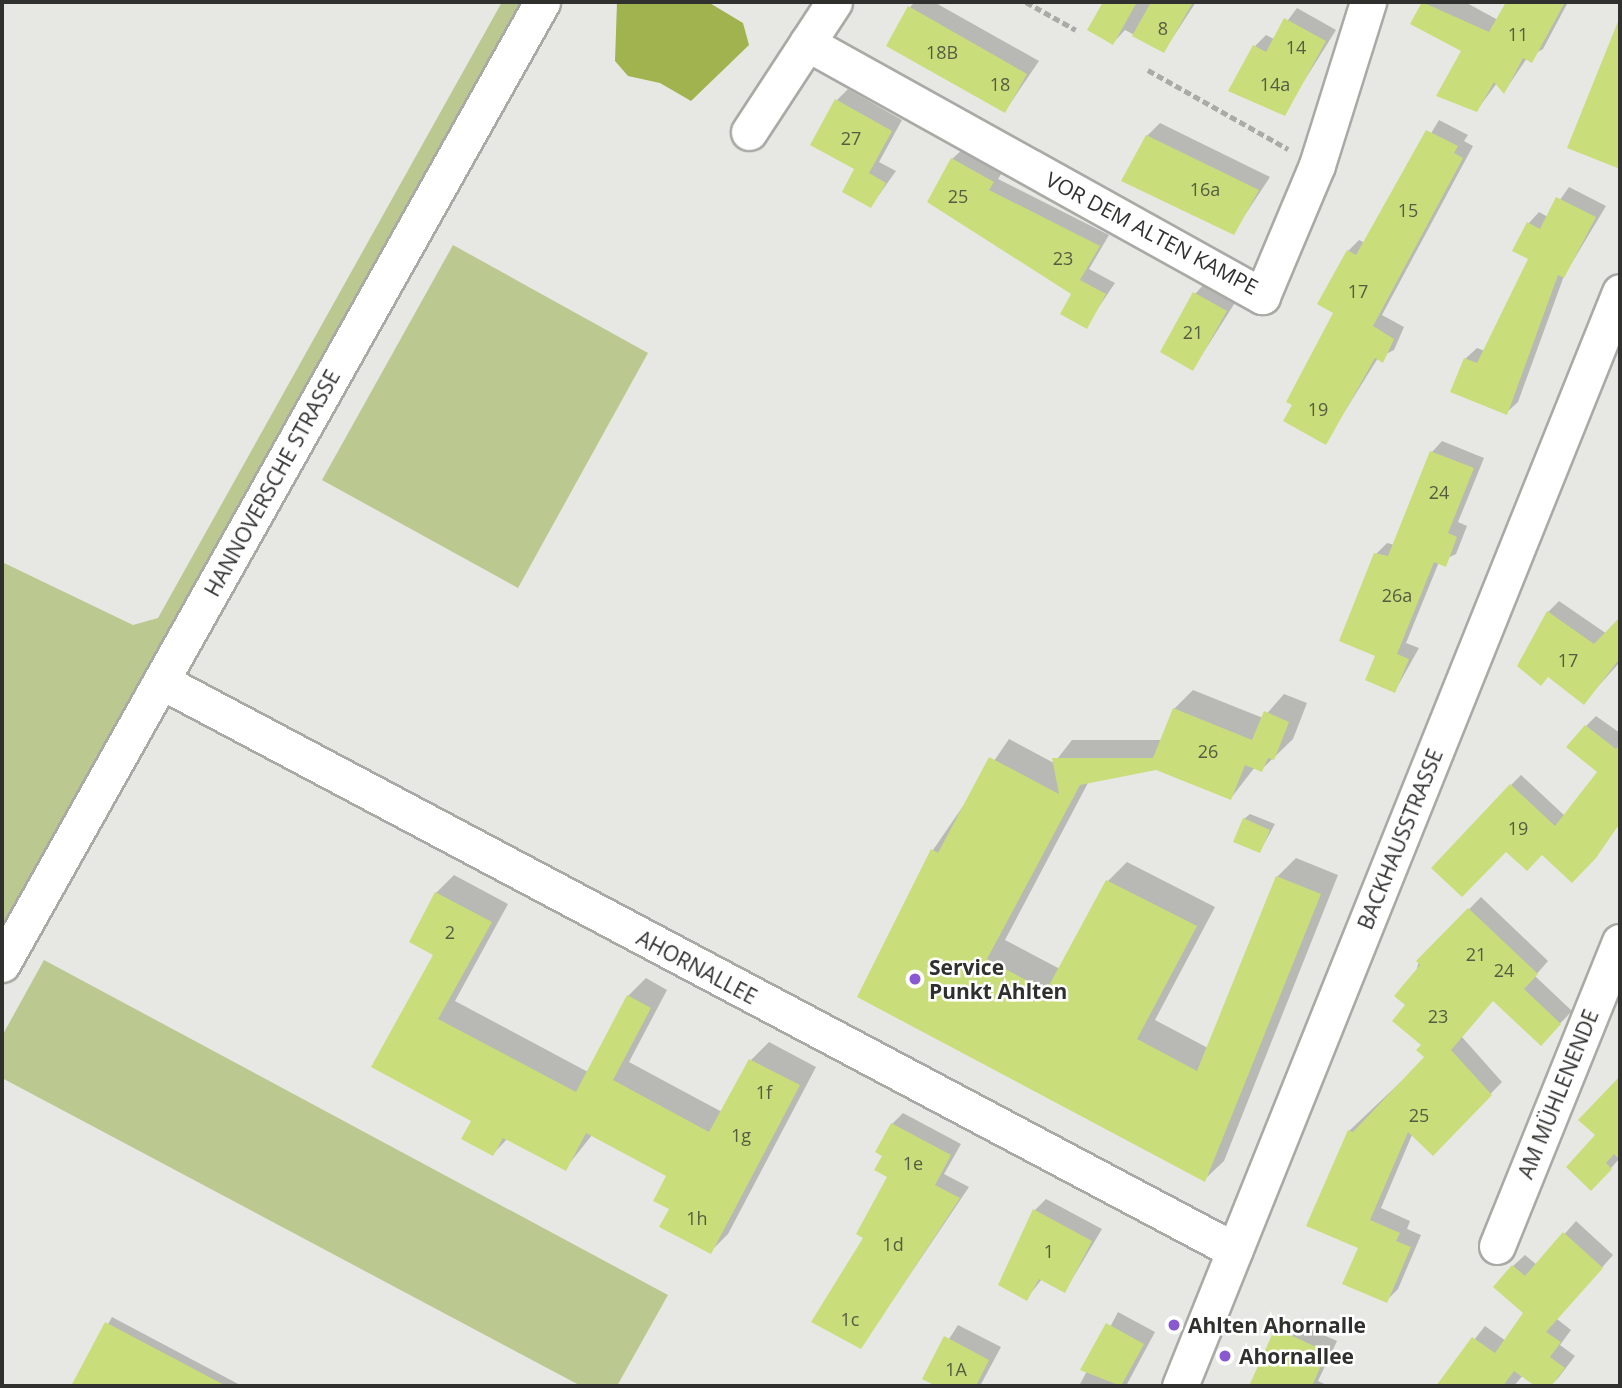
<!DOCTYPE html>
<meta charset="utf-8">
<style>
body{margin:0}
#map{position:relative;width:1622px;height:1388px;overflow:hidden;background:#e7e8e3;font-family:"Open Sans",sans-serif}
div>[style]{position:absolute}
.green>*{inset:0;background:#bbc890}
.water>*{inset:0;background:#a0b34f}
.shadow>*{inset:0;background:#0003}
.building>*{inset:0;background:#c9de7a}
.path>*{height:4.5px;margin-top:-2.25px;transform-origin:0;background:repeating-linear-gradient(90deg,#aaaba7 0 7px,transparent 0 10.5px)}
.roads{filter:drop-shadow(2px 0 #a9aaa5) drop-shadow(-2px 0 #a9aaa5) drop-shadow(0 2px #a9aaa5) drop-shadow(0 -2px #a9aaa5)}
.minor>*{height:35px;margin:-17.5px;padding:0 17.5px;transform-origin:17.5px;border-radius:17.5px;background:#fff}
.dots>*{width:19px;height:19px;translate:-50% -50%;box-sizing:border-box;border:4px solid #fff;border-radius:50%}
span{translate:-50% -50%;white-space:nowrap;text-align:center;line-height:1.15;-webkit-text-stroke:5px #fff;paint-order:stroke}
.number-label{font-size:18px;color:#565c42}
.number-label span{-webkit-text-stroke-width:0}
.street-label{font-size:21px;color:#30312f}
.poi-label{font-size:21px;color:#30312f;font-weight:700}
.left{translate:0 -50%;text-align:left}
.frame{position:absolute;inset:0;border:4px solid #30312f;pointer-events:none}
</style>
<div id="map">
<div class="green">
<div style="clip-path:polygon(502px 2px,523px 2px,2px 935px,2px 562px,133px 625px,158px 618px)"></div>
<div style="clip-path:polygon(453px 245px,648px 353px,518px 588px,322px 480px)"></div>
<div style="clip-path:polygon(44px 960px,668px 1295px,617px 1386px,581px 1386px,2px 1078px,2px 1036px)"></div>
</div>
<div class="water">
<div style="clip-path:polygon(617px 2px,708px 2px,743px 23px,749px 45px,691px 101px,660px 83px,628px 76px,615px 61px)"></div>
</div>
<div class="shadow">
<div style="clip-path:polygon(915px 2px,934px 2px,1039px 61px,1005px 111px,910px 7px)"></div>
<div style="clip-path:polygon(1105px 2px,1196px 2px,1164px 51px,1125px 30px,1113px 43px,1089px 29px)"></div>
<div style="clip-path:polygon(1424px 2px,1465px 2px,1498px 20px,1508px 2px,1568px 2px,1543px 49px,1527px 58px,1504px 92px,1497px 83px,1477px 110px,1463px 51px,1413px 23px)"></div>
<div style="clip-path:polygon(1297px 8px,1336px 30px,1284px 113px,1255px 46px,1266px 35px,1274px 39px)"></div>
<div style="clip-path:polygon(1620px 26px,1620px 167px,1573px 148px)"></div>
<div style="clip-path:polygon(848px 89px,902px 120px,879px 162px,896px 171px,871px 206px,837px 100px)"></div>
<div style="clip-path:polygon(1439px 120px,1468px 135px,1464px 141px,1473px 146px,1382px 315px,1404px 327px,1394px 350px,1378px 358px,1325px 443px,1335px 312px,1348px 251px,1359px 240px,1365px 243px)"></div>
<div style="clip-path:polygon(1160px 123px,1270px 177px,1233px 233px,1147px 136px)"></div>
<div style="clip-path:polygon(963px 149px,1003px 171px,998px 179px,1109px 235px,1089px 269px,1115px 283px,1086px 326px,1073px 294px,952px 159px)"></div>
<div style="clip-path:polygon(1569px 187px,1606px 206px,1564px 276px,1518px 402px,1506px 413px,1465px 359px,1477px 348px,1485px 351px,1530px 258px,1528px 224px,1539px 212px,1548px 217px)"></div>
<div style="clip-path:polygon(1207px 281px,1238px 298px,1193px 369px,1195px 294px)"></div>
<div style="clip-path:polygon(1442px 441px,1484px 458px,1458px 522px,1467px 526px,1456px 554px,1439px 562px,1406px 643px,1419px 648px,1395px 691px,1378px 655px,1376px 554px,1387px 543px,1395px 545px,1432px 452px)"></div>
<div style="clip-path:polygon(1559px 601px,1607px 634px,1620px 619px,1620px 662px,1584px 702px,1548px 612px)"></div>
<div style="clip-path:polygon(1193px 690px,1263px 718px,1284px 694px,1307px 703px,1293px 739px,1261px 770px,1255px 767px,1231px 798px,1156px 768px,1089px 781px,1005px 940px,1060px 969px,1108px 881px,1127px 862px,1215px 907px,1155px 1020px,1208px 1048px,1277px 877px,1296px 858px,1338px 875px,1224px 1161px,1205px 1179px,860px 996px,933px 850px,1009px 739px,1054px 763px,1072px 740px,1162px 740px,1174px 709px)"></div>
<div style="clip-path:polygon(1596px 716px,1620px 733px,1620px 823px,1582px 871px,1511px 785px,1521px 775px,1565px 816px,1600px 772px,1586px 726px)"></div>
<div style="clip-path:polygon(1250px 814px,1275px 824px,1260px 851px,1244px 819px)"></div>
<div style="clip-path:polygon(454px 875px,508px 904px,455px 1001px,588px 1072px,628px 996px,646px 978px,667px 990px,629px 1062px,722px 1112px,751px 1060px,769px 1042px,816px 1067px,728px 1234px,710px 1252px,669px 1175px,592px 1135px,565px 1169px,508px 1138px,493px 1154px,473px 1120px,373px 1067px,435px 954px,436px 893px)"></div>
<div style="clip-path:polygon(1481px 897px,1548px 961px,1535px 976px,1572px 1011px,1553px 1031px,1494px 999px,1462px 1037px,1502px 1082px,1433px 1153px,1412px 1135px,1381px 1208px,1410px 1221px,1407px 1229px,1421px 1235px,1398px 1289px,1386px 1301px,1360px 1247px,1349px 1131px,1427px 1057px,1407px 1005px,1419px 961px)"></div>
<div style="clip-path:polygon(1620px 1079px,1620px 1158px,1603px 1177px,1597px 1135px,1581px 1120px)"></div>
<div style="clip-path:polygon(903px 1113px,961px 1144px,944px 1174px,969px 1187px,861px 1347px,865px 1237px,889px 1176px,885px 1155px,892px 1124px)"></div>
<div style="clip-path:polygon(1046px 1199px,1102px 1229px,1065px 1291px,1042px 1279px,1027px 1298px,1035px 1210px)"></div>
<div style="clip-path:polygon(1576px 1221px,1613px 1255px,1557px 1319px,1571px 1330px,1560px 1345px,1575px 1356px,1559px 1377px,1550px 1386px,1523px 1375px,1514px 1386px,1438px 1386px,1485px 1326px,1506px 1341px,1526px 1313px,1513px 1266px,1525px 1255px,1537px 1265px)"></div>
<div style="clip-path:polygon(1118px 1312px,1155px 1332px,1126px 1386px,1079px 1386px)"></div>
<div style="clip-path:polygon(112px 1317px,242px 1386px,73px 1386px)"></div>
<div style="clip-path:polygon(1288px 1319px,1337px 1341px,1318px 1381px,1329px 1386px,1251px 1386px)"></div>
<div style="clip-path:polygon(958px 1325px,1001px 1347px,980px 1386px,940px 1386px,924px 1378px)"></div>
</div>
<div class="building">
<div style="clip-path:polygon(1103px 2px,1137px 2px,1113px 45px,1087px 30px)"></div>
<div style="clip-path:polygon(1151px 2px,1193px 2px,1164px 53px,1132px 36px)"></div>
<div style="clip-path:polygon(1422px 2px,1489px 32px,1506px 2px,1565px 2px,1532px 63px,1523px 58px,1504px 94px,1494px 82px,1477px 112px,1436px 96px,1461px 51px,1410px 24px)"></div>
<div style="clip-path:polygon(908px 6px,1027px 74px,1005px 113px,886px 46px)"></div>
<div style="clip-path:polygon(1284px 18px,1326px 41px,1285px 116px,1228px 91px,1253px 45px,1266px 52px)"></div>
<div style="clip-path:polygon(1619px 19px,1620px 19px,1620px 169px,1567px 148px)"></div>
<div style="clip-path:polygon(835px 99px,892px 131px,869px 173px,886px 183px,871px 208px,842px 192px,854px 169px,810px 145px)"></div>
<div style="clip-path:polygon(1426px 130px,1458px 146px,1454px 153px,1463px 158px,1373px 326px,1394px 339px,1383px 363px,1375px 358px,1326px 445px,1283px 421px,1292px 405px,1286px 402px,1333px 313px,1317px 304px,1347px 250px,1356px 255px)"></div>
<div style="clip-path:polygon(1146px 135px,1259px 190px,1234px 235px,1121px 181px)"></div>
<div style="clip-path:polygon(951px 158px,994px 182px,989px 190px,1100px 246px,1080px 280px,1106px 294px,1087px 329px,1060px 314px,1071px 294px,927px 202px)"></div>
<div style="clip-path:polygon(1556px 197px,1596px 217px,1564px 278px,1558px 275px,1507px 415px,1450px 392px,1464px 358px,1477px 363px,1528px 259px,1512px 251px,1527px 222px,1540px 229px)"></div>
<div style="clip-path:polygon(1193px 292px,1227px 311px,1193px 371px,1160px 352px)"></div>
<div style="clip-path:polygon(1430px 451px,1474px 468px,1448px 533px,1457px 537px,1446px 567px,1434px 562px,1397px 654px,1409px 659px,1395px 693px,1365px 680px,1375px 656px,1339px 641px,1374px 553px,1388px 556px)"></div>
<div style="clip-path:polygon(1547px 611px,1594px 644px,1620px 617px,1620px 658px,1584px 705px,1548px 677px,1541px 686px,1517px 666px)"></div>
<div style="clip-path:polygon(1173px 708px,1252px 740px,1264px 711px,1289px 722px,1274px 760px,1268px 758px,1262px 772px,1245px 765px,1231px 800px,1156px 770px,1080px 785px,987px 959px,1046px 991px,1106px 880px,1197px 926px,1137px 1039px,1197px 1071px,1276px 876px,1321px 894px,1205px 1182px,857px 997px,931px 849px,938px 853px,989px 757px,1059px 794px,1052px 758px,1153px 758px)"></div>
<div style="clip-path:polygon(1585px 725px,1616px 749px,1620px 743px,1620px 823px,1596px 858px,1572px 883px,1542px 855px,1527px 871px,1506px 852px,1462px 897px,1431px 868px,1510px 784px,1555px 826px,1597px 772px,1566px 747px)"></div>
<div style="clip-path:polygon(1243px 818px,1270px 830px,1260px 853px,1233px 842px)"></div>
<div style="clip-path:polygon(435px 892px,492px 922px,438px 1019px,576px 1092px,627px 995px,651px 1008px,613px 1080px,709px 1132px,749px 1059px,800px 1085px,711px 1254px,659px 1227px,669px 1209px,653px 1201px,666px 1176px,586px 1133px,566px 1171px,503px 1138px,493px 1156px,461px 1139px,471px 1121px,371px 1067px,433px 955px,409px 942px)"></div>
<div style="clip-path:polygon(1468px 908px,1538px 974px,1524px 989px,1561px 1024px,1541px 1046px,1493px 1001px,1451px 1050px,1492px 1095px,1433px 1156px,1408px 1132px,1370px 1220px,1400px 1233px,1396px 1241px,1411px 1247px,1387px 1303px,1342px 1284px,1358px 1248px,1306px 1226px,1348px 1130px,1353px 1132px,1424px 1057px,1416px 1050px,1421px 1045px,1392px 1021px,1405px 1005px,1394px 996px,1420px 965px,1416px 961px)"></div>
<div style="clip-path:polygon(1620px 1076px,1620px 1160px,1614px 1154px,1606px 1163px,1612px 1169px,1591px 1191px,1566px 1167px,1595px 1135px,1578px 1120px)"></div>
<div style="clip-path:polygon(891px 1123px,951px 1155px,935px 1185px,960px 1198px,861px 1349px,811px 1322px,863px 1238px,856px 1234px,887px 1177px,874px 1170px,882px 1156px,875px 1152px)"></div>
<div style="clip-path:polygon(1033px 1209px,1092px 1241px,1065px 1293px,1039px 1279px,1027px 1301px,998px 1285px)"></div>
<div style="clip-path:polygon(1563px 1232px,1603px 1268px,1546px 1332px,1561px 1342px,1550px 1357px,1565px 1368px,1551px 1386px,1535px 1386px,1514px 1371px,1503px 1386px,1436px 1386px,1472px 1337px,1495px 1353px,1523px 1313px,1493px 1287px,1512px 1265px,1525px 1276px)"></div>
<div style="clip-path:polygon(105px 1322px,226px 1386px,71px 1386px)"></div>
<div style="clip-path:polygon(1106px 1323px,1144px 1344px,1121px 1386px,1080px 1370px)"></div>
<div style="clip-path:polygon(1275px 1328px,1327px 1352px,1312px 1386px,1249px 1386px)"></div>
<div style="clip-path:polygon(944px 1336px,989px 1360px,976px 1386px,936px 1386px,922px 1379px)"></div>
</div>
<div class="path">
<div style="left:1026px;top:2px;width:57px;rotate:29.2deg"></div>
<div style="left:1148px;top:70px;width:161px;rotate:29.4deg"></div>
</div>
<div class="roads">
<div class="minor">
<div style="left:807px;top:43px;width:521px;rotate:29.08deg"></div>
<div style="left:1262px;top:296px;width:142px;rotate:-67.2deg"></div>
<div style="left:1317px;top:165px;width:171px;rotate:-72.6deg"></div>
<div style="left:749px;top:132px;width:155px;rotate:-56.8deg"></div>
<div style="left:161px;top:681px;width:1215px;rotate:27.94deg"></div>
<div style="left:2px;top:964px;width:1103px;rotate:-60.69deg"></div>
<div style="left:1497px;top:1246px;width:328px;rotate:-68deg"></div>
<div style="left:1180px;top:1386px;width:1179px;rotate:-68.09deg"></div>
</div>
</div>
<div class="dots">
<div style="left:915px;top:979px;background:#8959d2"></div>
<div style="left:1174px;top:1325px;background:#8959d2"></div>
<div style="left:1225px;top:1356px;background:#8959d2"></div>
</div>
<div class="number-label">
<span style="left:1163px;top:28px">8</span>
<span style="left:1518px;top:34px">11</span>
<span style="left:1296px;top:47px">14</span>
<span style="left:942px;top:52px">18B</span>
<span style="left:1000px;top:84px">18</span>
<span style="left:1275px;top:84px">14a</span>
<span style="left:851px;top:138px">27</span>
<span style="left:1205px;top:189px">16a</span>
<span style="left:958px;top:196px">25</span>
<span style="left:1408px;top:210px">15</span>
<span style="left:1063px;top:258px">23</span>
<span style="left:1358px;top:291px">17</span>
<span style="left:1193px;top:332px">21</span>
<span style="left:1318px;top:409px">19</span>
<span style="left:1439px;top:492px">24</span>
<span style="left:1397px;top:595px">26a</span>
<span style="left:1568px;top:660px">17</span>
<span style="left:1208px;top:751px">26</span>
<span style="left:1518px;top:828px">19</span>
<span style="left:450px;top:932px">2</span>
<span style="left:1476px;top:954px">21</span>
<span style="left:1504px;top:970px">24</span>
<span style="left:1438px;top:1016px">23</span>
<span style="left:764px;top:1092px">1f</span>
<span style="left:1419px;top:1115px">25</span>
<span style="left:741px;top:1135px">1g</span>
<span style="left:913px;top:1163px">1e</span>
<span style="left:697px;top:1218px">1h</span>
<span style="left:893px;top:1244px">1d</span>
<span style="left:1049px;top:1251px">1</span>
<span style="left:850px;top:1319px">1c</span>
<span style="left:956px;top:1369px">1A</span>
</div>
<div class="street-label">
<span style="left:1152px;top:233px;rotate:28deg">VOR DEM ALTEN KAMPE</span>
<span style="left:272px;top:483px;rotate:-61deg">HANNOVERSCHE STRASSE</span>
<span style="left:1400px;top:839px;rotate:-68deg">BACKHAUSSTRASSE</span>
<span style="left:697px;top:967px;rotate:28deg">AHORNALLEE</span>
<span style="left:1558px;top:1094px;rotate:-68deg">AM MÜHLENENDE</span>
</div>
<div class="poi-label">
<span class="left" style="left:929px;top:979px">Service<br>Punkt Ahlten</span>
<span class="left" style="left:1188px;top:1325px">Ahlten Ahornalle</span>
<span class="left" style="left:1239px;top:1356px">Ahornallee</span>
</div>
<div class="frame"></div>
</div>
